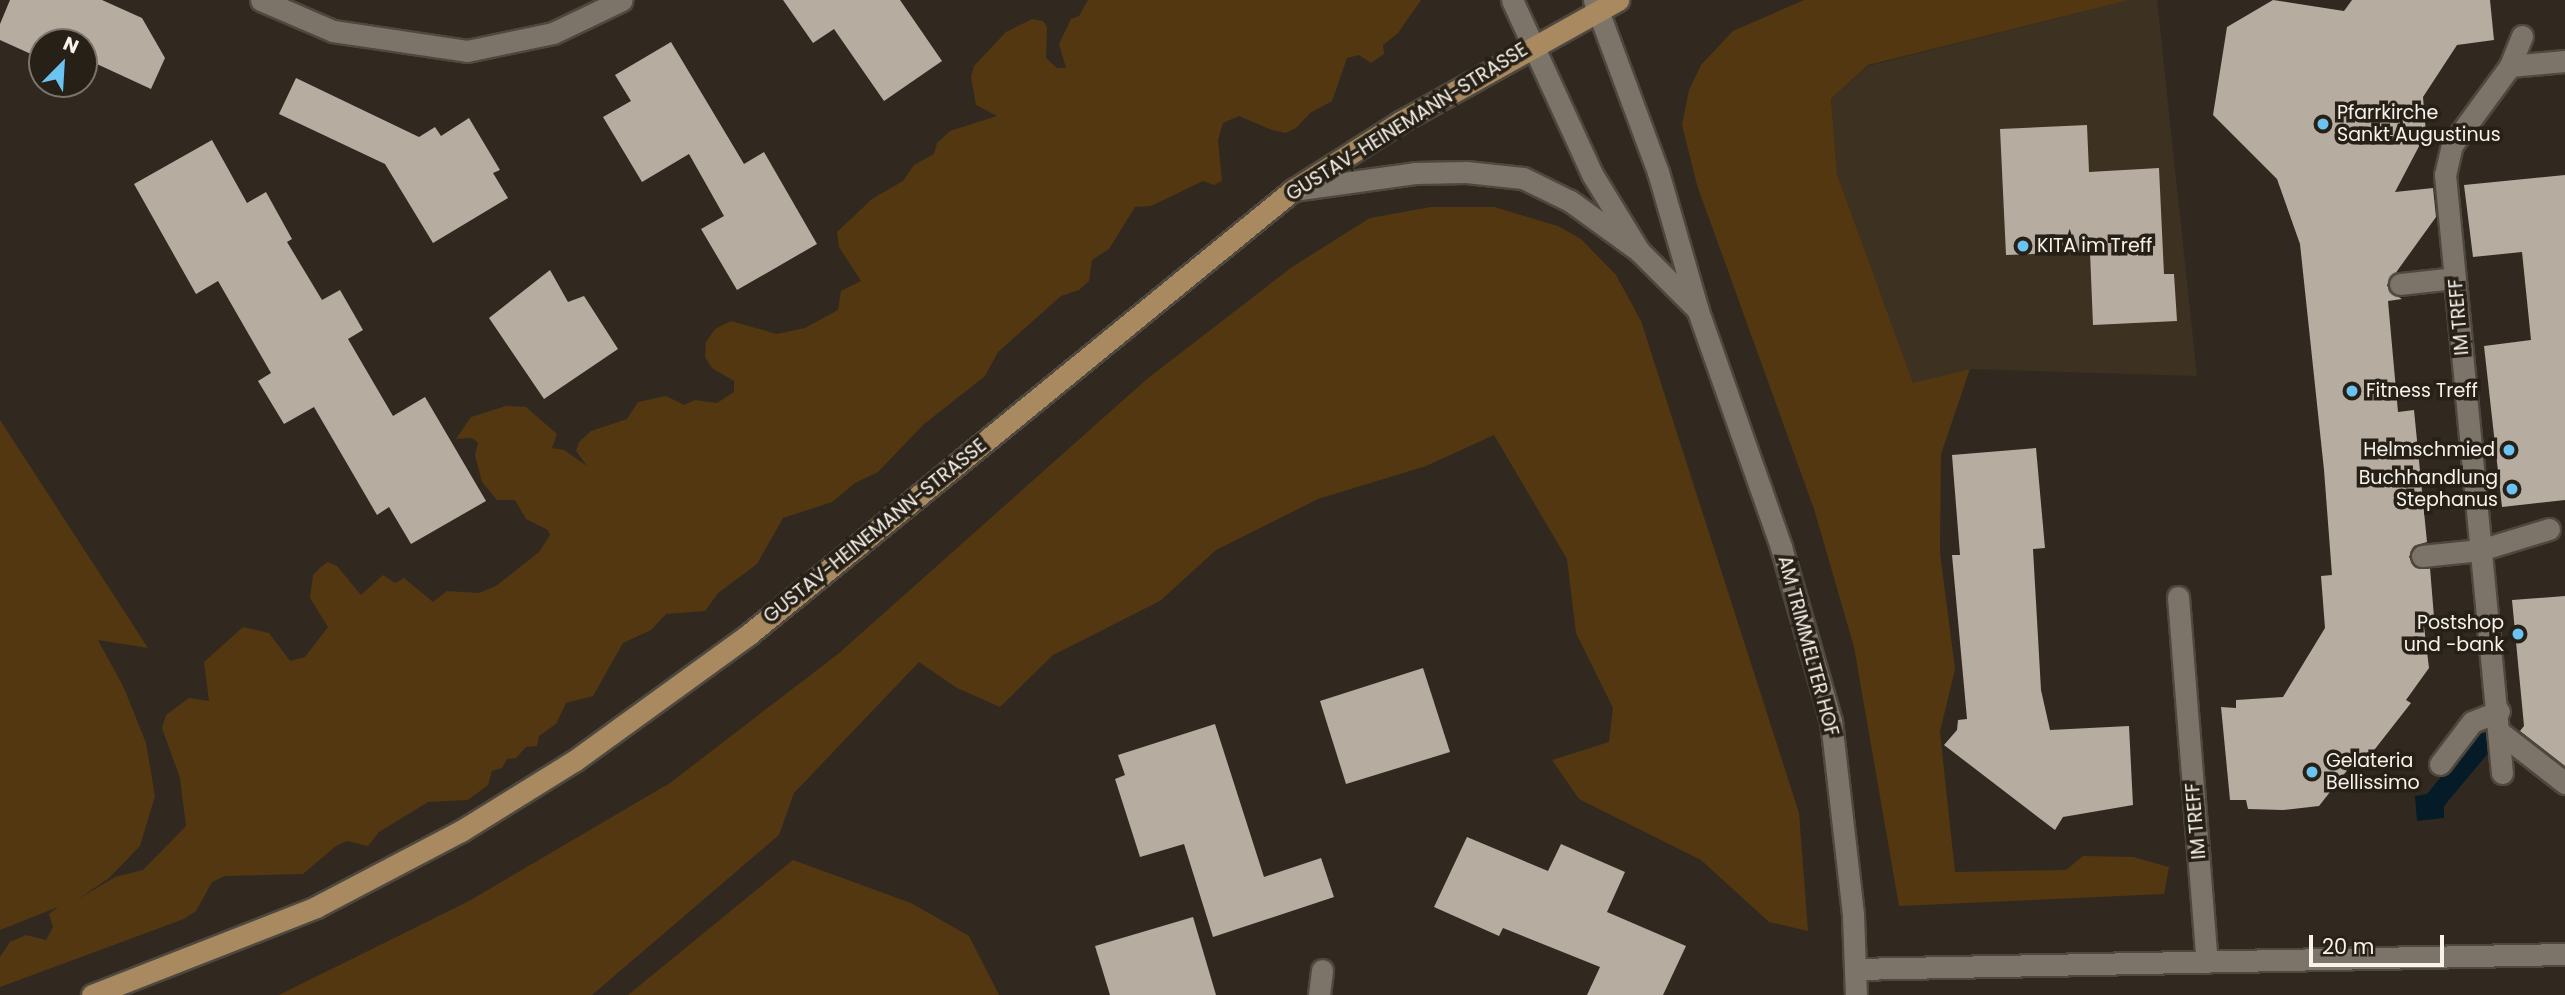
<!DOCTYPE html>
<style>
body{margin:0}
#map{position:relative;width:2565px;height:995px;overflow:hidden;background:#312920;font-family:Poppins,sans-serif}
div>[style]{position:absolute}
.built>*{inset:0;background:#3d3122}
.green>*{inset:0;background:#523710}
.water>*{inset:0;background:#051c28}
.building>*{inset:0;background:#b6aca0}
.roads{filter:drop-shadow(2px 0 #4e483f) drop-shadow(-2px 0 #4e483f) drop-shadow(0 2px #4e483f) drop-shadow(0 -2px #4e483f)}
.minor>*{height:21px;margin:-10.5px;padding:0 10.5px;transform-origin:10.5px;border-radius:10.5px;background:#7d7469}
.major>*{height:21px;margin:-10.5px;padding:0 10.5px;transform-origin:10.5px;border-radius:10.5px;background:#a98a60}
.dots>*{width:19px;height:19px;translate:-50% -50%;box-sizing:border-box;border:4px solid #272016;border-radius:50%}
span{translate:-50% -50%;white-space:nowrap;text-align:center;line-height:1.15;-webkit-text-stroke:7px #272016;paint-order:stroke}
.poi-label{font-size:19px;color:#f7f2ec}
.left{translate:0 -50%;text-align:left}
.right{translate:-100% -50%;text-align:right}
.street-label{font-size:19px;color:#f7f2ec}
.north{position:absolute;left:28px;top:28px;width:70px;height:70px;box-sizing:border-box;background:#272016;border:2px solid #7a746c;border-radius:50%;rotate:24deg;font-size:19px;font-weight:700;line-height:28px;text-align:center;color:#f7f2ec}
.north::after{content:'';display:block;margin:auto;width:24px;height:32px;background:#6bc3f2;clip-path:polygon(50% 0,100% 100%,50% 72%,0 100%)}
.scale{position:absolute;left:2309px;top:935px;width:135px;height:32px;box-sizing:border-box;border:4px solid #f7f2ec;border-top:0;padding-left:9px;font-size:21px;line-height:24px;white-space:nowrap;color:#f7f2ec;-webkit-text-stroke:5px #272016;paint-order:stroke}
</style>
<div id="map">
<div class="built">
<div style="clip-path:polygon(2129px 0,2157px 0,2197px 376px,1970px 369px,1913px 384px,1837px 174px,1831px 99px,1868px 66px)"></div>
</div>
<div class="green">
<div style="clip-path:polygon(1088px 0,1421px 0,1398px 33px,1383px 45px,1384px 54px,1371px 63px,1359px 55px,1347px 58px,1332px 101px,1310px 113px,1296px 128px,1286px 133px,1272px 130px,1239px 116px,1223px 123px,1218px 140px,1222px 181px,1214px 185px,1203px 181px,1151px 206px,1135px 207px,1109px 249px,1092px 260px,1089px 281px,1079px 290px,1061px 296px,998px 352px,985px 376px,923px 425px,878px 472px,855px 483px,832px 502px,783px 518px,757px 564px,718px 593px,705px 611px,666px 614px,651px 630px,623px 643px,593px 696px,566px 703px,556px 724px,539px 736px,537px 746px,526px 747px,516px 758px,507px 759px,502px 768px,492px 771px,488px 785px,468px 800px,428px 802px,379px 832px,368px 846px,347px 841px,336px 846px,303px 874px,225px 876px,212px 882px,196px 911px,184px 919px,0 987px,0 957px,10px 942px,26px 935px,46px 940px,53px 927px,49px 914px,58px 907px,0 930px,0 420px,148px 648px,98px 640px,124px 688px,146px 743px,155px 796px,140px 846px,109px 878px,77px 900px,115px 877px,143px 870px,186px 826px,180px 778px,162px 728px,166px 715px,189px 698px,209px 701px,204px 662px,243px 627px,269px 633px,290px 661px,305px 657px,328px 627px,310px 598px,313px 575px,321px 567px,328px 562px,337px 566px,361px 595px,383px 575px,395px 583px,404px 578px,433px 602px,447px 591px,479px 593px,496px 586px,539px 552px,550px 535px,548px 530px,526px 519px,515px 500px,497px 500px,482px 482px,475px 455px,478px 443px,472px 438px,456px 439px,471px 417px,506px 406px,526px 407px,557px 434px,552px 448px,564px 450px,587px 466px,576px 451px,579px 442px,591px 431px,627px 419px,638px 402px,666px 396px,684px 405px,695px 400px,717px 403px,734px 392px,734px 381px,712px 368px,705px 357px,706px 342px,715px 329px,731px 321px,777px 334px,805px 328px,838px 310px,841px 291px,861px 281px,839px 247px,837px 232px,872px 199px,903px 181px,914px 165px,934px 154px,937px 143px,950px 131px,997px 116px,976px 105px,971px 77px,974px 66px,1006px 32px,1032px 19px,1043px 21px,1047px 27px,1046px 58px,1057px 68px,1066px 68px,1059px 44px,1071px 19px,1079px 16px)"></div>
<div style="clip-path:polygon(2129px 0,1868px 65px,1831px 99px,1837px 174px,1913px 383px,1970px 369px,1941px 454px,1940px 553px,1955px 669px,1940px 732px,1955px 872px,2066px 870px,2083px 856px,2133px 857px,2169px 867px,2164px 894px,1899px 906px,1854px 647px,1814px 509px,1697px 185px,1682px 125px,1689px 90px,1701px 65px,1733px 31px,1804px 0)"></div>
<div style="clip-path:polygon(1431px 207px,1494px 207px,1558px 226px,1581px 239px,1616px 275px,1641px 321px,1799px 813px,1808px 931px,1769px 922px,1701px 860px,1579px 799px,1552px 760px,1609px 742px,1613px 708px,1576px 633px,1567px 559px,1494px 435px,1426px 466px,1318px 499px,1216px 550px,1160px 601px,1053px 655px,1000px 707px,957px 688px,919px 662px,794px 793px,779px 835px,592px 995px,279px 995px,469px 901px,670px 783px,838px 654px,1147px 379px,1292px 267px,1370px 218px)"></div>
<div style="clip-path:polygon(793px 860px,911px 903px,969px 936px,999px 995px,628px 995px)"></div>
</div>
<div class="water">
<div style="clip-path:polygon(2491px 732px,2490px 751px,2444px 806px,2444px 818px,2417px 821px,2415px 796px,2427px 794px,2473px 738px,2470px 735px)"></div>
</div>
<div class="building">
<div style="clip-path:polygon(10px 0,102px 0,142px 18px,165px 58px,151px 89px,86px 59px,84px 64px,84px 42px,42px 42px,42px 59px,0 40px,0 24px)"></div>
<div style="clip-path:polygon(783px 0,900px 0,942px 61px,884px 101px,834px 29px,813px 43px)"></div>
<div style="clip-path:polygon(2273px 0,2344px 11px,2352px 0,2490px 0,2494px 40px,2457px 45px,2423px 97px,2426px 133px,2395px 192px,2433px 188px,2436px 217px,2387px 285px,2390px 292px,2402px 299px,2388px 301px,2398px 412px,2414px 410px,2427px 542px,2414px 546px,2409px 557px,2416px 568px,2430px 568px,2434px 617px,2423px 618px,2429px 668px,2406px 700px,2411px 703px,2364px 763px,2356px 759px,2319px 806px,2283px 810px,2248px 809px,2246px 800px,2230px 800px,2221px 707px,2236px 708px,2236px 700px,2283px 697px,2325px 628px,2321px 576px,2332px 575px,2324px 470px,2300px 244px,2277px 179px,2213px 115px,2227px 27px)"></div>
<div style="clip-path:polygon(671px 42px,744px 164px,764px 152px,817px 244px,737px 290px,701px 229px,724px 216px,689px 154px,642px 182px,603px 117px,631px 101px,615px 75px)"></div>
<div style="clip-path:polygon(296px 78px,419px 137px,435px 127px,441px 136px,469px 118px,500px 170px,493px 173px,508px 198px,433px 243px,385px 164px,279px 114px)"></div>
<div style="clip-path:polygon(2087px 125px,2089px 172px,2159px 168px,2164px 274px,2174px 274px,2177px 321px,2093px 325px,2090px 252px,2006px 255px,2000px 129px)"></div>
<div style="clip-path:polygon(212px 140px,247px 203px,266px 192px,292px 239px,287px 242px,322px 300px,340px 290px,363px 330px,348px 339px,393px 416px,425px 397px,486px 501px,411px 544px,389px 507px,377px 515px,314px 407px,284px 424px,258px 381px,271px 373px,218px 281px,196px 294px,134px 184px)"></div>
<div style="clip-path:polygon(2565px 175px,2565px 500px,2502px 507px,2484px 346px,2531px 340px,2522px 252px,2473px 257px,2464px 185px)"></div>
<div style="clip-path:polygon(550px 270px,568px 302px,584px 296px,618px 349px,544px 399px,489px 318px)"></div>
<div style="clip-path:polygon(2036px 448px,2045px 548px,2033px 549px,2041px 690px,2050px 730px,2129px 726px,2133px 805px,2063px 817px,2055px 830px,1944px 745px,1957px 730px,1958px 720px,1967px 719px,1952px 555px,1960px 555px,1952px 455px)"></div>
<div style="clip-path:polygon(2565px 596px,2565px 766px,2520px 731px,2524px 726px,2512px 600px)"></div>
<div style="clip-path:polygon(1423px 668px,1450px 752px,1346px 784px,1320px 701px)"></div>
<div style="clip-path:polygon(1215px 724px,1264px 877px,1321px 858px,1334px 897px,1213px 937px,1184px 844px,1140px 857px,1115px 779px,1125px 775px,1118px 755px)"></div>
<div style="clip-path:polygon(1467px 837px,1548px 871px,1561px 844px,1625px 872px,1607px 912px,1686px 946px,1663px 995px,1587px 995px,1600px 967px,1503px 928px,1499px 936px,1434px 907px)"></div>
<div style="clip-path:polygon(1193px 917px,1216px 995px,1110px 995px,1095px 946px)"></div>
</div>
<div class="roads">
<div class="minor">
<div style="left:261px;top:0;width:78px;rotate:23.3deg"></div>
<div style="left:333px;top:31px;width:135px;rotate:8.5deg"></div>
<div style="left:467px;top:51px;width:88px;rotate:-11.8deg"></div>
<div style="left:553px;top:33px;width:76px;rotate:-25.6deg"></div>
<div style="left:1512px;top:0;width:192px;rotate:65.3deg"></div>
<div style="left:1592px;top:174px;width:90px;rotate:58.6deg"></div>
<div style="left:1639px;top:251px;width:82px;rotate:45deg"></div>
<div style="left:1594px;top:0;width:184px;rotate:69.6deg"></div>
<div style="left:1658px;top:172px;width:145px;rotate:73.9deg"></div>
<div style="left:1698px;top:311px;width:250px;rotate:70.6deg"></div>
<div style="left:1781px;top:547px;width:181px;rotate:74deg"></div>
<div style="left:1831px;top:721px;width:195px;rotate:83.5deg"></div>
<div style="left:1853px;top:915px;width:80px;rotate:87.9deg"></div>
<div style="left:2522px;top:36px;width:32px;rotate:112deg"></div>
<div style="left:2510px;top:66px;width:55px;rotate:-5.2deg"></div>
<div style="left:1293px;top:190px;width:123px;rotate:-7.9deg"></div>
<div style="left:1415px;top:173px;width:51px;rotate:-1.1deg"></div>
<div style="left:1466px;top:172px;width:57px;rotate:6deg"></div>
<div style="left:1523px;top:178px;width:52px;rotate:26.1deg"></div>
<div style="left:1570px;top:201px;width:85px;rotate:35.9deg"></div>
<div style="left:2400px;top:284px;width:55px;rotate:-6.2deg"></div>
<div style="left:2422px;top:556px;width:58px;rotate:-5.9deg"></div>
<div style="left:2480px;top:550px;width:72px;rotate:-16.9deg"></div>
<div style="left:2178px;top:597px;width:366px;rotate:85.5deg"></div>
<div style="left:2502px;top:734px;width:80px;rotate:37.9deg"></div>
<div style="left:2440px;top:764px;width:53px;rotate:-52.7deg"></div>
<div style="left:2472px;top:722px;width:29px;rotate:-22deg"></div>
<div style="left:2502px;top:773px;width:601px;rotate:-95.44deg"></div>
<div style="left:2445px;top:175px;width:31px;rotate:-77deg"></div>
<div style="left:2452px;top:145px;width:98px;rotate:-53.7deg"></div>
<div style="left:1855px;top:969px;width:710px;rotate:-1.21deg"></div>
<div style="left:1319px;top:995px;width:25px;rotate:-83deg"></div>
</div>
<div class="major">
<div style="left:92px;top:995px;width:241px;rotate:-21.4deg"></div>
<div style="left:316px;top:907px;width:164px;rotate:-27.7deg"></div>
<div style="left:461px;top:831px;width:133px;rotate:-31.8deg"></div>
<div style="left:574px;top:761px;width:215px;rotate:-35.9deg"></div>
<div style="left:748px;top:635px;width:704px;rotate:-39.23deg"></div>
<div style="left:1293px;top:190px;width:127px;rotate:-32.4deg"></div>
<div style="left:1400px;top:122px;width:250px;rotate:-29.2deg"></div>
</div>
</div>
<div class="dots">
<div style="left:2323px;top:124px;background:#6bc3f2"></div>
<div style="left:2023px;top:246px;background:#6bc3f2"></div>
<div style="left:2352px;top:391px;background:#6bc3f2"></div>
<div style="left:2509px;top:450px;background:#6bc3f2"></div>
<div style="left:2512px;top:489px;background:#6bc3f2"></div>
<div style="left:2518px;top:634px;background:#6bc3f2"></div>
<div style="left:2312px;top:772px;background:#6bc3f2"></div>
</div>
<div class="poi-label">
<span class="left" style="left:2337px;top:124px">Pfarrkirche<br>Sankt Augustinus</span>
<span class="left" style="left:2037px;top:246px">KITA im Treff</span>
<span class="left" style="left:2366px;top:391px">Fitness Treff</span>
<span class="right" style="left:2495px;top:450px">Helmschmied</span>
<span class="right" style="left:2498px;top:489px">Buchhandlung<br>Stephanus</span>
<span class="right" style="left:2504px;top:634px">Postshop<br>und -bank</span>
<span class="left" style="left:2326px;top:772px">Gelateria<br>Bellissimo</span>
</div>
<div class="street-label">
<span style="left:1407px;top:122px;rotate:-32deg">GUSTAV-HEINEMANN-STRASSE</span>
<span style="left:2459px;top:317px;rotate:-95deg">IM TREFF</span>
<span style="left:875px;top:531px;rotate:-39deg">GUSTAV-HEINEMANN-STRASSE</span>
<span style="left:1808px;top:646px;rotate:75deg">AM TRIMMELTER HOF</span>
<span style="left:2196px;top:821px;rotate:-95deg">IM TREFF</span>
</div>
<div class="north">N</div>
<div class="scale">20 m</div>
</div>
